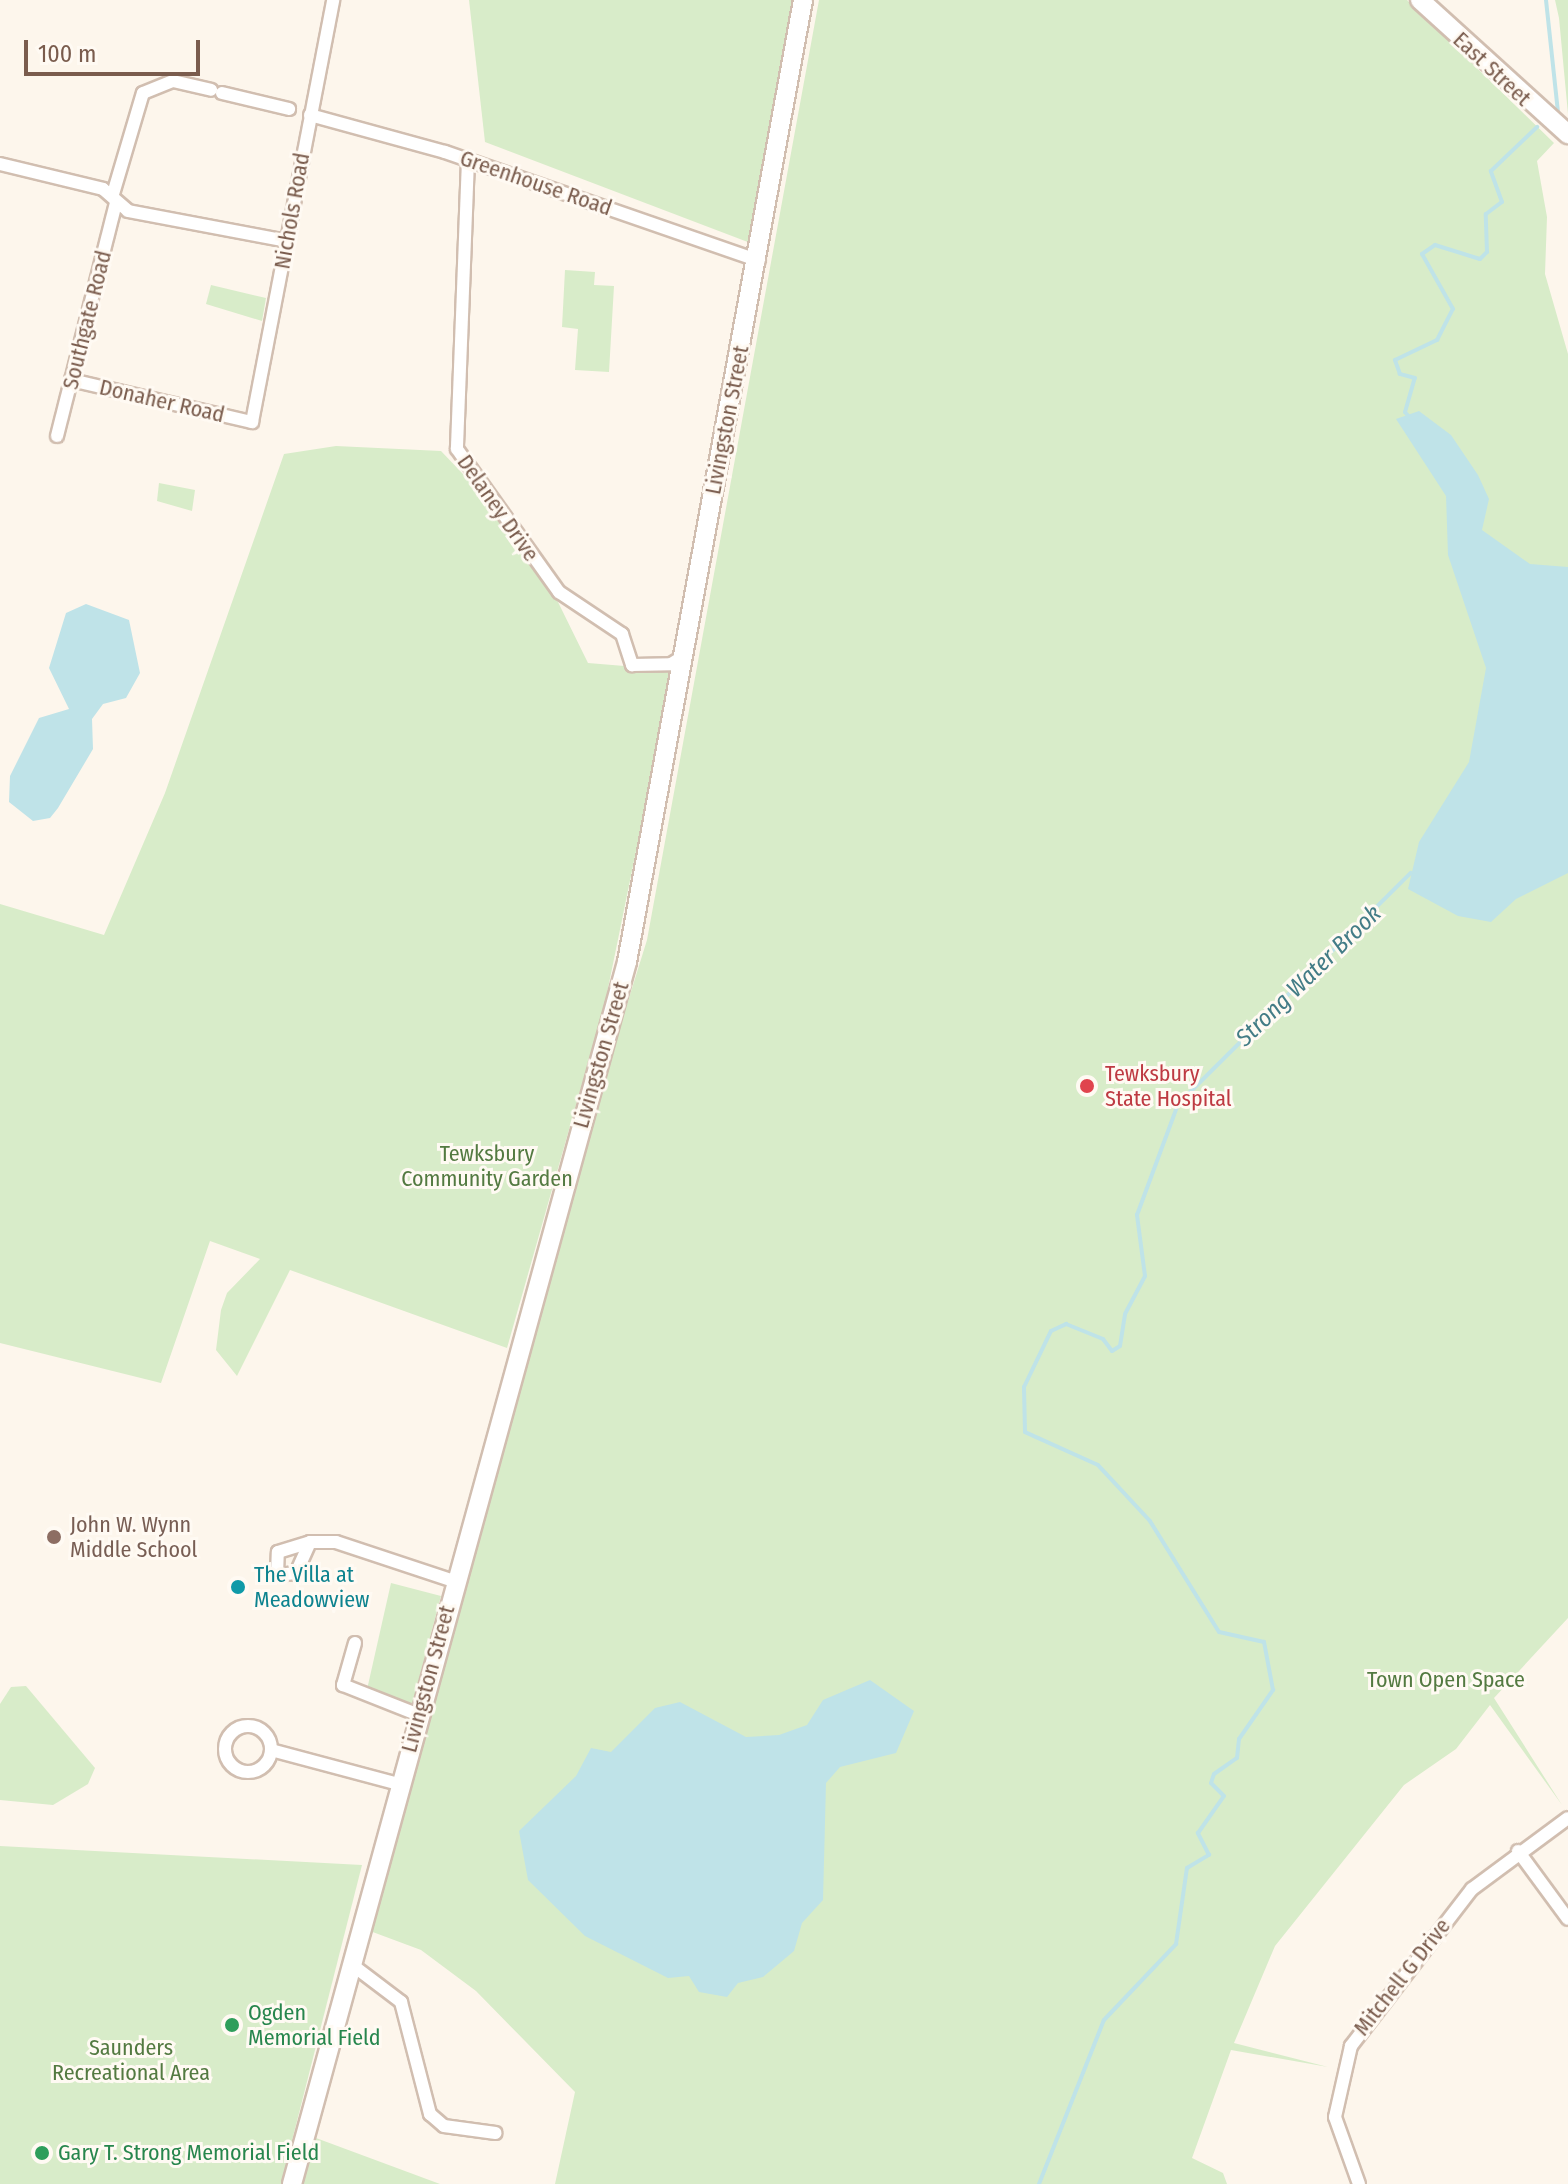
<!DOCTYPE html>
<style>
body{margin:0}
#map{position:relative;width:1568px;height:2184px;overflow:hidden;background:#fdf6ec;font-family:"Fira Sans Condensed",sans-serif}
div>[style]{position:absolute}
.green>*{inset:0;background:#d8ecc9}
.water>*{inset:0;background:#bfe3e8}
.stream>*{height:4px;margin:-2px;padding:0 2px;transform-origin:2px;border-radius:2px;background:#bfe3e8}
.roads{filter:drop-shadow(2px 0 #d1beb0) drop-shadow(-2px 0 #d1beb0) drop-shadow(0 2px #d1beb0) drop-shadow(0 -2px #d1beb0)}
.street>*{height:12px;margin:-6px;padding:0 6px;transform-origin:6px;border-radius:6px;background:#fff}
.street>.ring{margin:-6px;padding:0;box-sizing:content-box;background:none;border:12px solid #fff;border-radius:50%}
.secondary>*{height:18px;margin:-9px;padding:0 9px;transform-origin:9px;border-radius:9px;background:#fff}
.dots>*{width:22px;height:22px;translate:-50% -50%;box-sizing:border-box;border:4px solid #fffaf3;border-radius:50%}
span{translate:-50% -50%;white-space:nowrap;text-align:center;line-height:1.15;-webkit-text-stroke:6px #fffaf3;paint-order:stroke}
.street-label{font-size:22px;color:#7a5c4d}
.health-label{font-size:22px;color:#be3a42}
.left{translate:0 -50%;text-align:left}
.park-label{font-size:22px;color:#537a41}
.education-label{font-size:22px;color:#785e54}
.culture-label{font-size:22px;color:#0d838f}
.leisure-label{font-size:22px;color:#27864d}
.water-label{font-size:24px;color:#437c86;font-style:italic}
.scale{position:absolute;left:24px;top:40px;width:176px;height:36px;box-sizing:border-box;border:4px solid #7a5c4d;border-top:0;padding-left:10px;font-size:24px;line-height:28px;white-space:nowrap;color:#7a5c4d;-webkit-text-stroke:6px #fffaf3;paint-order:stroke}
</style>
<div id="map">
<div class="green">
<div style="clip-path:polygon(469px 0,797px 0,753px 244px,485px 142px)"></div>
<div style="clip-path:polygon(819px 0,1407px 0,1554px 143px,1537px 161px,1547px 217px,1545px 274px,1568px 354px,1568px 1618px,1494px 1698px,1562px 1805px,1490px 1705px,1456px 1749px,1404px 1785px,1275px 1946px,1234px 2043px,1328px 2067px,1231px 2050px,1192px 2158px,1223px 2173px,1227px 2184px,555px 2184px,575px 2092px,476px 1991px,421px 1950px,370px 1931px,563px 1210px,647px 940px)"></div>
<div style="clip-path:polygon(1555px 0,1568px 0,1568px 114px,1559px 18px)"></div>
<div style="clip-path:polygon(565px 270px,595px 272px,594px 285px,614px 286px,609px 372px,575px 370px,578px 329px,562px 327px)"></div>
<div style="clip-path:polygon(211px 285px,266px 298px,262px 321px,206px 304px)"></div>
<div style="clip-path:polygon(336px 446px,441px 451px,482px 494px,558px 602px,588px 663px,673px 670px,605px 1003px,507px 1348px,290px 1270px,237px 1376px,216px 1350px,221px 1310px,227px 1293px,260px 1259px,210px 1241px,161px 1383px,0 1343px,0 904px,104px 935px,165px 793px,284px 454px)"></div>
<div style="clip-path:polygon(159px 483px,195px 490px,192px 511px,157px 501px)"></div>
<div style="clip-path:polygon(391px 1583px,441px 1596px,412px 1705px,366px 1694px)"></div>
<div style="clip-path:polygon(26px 1686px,95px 1768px,88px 1784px,53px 1805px,0 1800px,0 1704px,11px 1687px)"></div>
<div style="clip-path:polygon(0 1846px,362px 1865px,281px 2184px,0 2184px)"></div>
<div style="clip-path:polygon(316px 2138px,440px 2184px,303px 2184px)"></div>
</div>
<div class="water">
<div style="clip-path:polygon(1419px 411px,1451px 435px,1478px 475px,1489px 499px,1482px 530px,1530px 564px,1568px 567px,1568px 873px,1516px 899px,1491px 922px,1458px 916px,1408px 889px,1419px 842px,1469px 762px,1486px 668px,1448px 555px,1446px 496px,1396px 419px)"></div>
<div style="clip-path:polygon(86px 604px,129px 620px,140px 673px,126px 698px,103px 704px,92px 719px,93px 749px,58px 808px,50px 818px,33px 821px,9px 802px,10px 776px,39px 718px,69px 709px,49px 668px,66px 613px)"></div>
<div style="clip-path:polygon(870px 1680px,914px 1711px,896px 1753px,840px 1767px,826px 1783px,823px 1900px,802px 1923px,794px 1951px,763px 1977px,738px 1983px,727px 1997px,699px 1992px,689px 1976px,668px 1978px,585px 1936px,528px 1880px,519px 1831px,576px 1776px,591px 1748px,611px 1752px,655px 1708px,680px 1702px,746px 1737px,779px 1735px,807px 1725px,823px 1700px)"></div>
</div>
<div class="stream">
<div style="left:1546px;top:0;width:113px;rotate:83.9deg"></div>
<div style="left:1411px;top:419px;width:9px;rotate:-131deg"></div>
<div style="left:1405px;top:412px;width:35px;rotate:-74deg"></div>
<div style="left:1415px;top:378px;width:16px;rotate:-165deg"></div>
<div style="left:1400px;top:374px;width:15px;rotate:-110deg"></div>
<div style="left:1395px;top:360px;width:47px;rotate:-25.5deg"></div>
<div style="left:1437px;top:340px;width:35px;rotate:-63deg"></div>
<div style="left:1453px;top:309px;width:63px;rotate:-119.4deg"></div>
<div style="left:1422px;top:254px;width:16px;rotate:-35deg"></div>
<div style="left:1435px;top:245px;width:47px;rotate:17.3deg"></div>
<div style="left:1480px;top:259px;width:10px;rotate:-45deg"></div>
<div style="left:1487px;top:252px;width:38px;rotate:-92deg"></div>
<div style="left:1486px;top:214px;width:20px;rotate:-37deg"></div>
<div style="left:1502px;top:202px;width:33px;rotate:-110deg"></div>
<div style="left:1491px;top:171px;width:64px;rotate:-43.7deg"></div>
<div style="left:1039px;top:2184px;width:176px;rotate:-68.4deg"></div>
<div style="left:1104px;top:2020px;width:105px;rotate:-46.5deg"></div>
<div style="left:1176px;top:1944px;width:77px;rotate:-81.8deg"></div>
<div style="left:1187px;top:1868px;width:26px;rotate:-31deg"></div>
<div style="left:1209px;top:1855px;width:25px;rotate:-117deg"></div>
<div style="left:1198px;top:1833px;width:45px;rotate:-54.9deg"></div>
<div style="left:1224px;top:1796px;width:18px;rotate:-135deg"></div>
<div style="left:1211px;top:1783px;width:9px;rotate:-72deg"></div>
<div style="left:1214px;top:1774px;width:28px;rotate:-35deg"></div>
<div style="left:1237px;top:1758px;width:19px;rotate:-84deg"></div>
<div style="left:1239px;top:1739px;width:60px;rotate:-55.2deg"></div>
<div style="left:1273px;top:1690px;width:49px;rotate:-100.6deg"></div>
<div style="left:1264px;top:1642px;width:46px;rotate:-167.5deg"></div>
<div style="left:1219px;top:1632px;width:131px;rotate:-121.9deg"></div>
<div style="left:1150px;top:1521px;width:76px;rotate:-132.9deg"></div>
<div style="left:1098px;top:1465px;width:80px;rotate:-155.7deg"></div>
<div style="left:1025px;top:1432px;width:45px;rotate:-91.3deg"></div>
<div style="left:1024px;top:1387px;width:62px;rotate:-64.3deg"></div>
<div style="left:1051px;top:1331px;width:17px;rotate:-25deg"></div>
<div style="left:1066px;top:1324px;width:40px;rotate:22deg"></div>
<div style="left:1103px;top:1339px;width:15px;rotate:53deg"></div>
<div style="left:1112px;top:1351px;width:9px;rotate:-32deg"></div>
<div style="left:1120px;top:1346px;width:32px;rotate:-81deg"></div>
<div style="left:1125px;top:1314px;width:43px;rotate:-62.2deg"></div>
<div style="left:1145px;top:1276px;width:62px;rotate:-97.5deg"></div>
<div style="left:1137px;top:1215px;width:118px;rotate:-69.7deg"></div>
<div style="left:1178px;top:1104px;width:328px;rotate:-44.8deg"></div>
</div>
<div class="roads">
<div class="street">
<div style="left:222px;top:93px;width:69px;rotate:13.4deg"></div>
<div style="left:310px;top:115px;width:140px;rotate:15.3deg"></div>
<div style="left:445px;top:152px;width:332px;rotate:19.1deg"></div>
<div style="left:468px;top:160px;width:289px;rotate:92.2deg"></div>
<div style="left:457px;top:449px;width:176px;rotate:54.5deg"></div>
<div style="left:559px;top:592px;width:76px;rotate:33.7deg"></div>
<div style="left:622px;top:634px;width:33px;rotate:72deg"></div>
<div style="left:632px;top:665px;width:39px;rotate:-1deg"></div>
<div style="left:671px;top:664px;width:15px;rotate:-32deg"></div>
<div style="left:0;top:164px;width:106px;rotate:13.6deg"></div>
<div style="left:103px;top:189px;width:33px;rotate:41deg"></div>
<div style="left:128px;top:211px;width:162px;rotate:10.7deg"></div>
<div style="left:113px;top:194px;width:105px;rotate:-73.5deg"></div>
<div style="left:143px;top:93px;width:32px;rotate:-22deg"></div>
<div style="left:173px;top:81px;width:39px;rotate:13deg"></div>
<div style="left:71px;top:380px;width:186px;rotate:13.1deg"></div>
<div style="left:252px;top:422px;width:430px;rotate:-79.1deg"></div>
<div style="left:57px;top:436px;width:240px;rotate:-75.8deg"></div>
<div style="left:310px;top:1542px;width:34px;rotate:114deg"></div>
<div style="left:296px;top:1573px;width:19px;rotate:174deg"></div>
<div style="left:277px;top:1575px;width:23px;rotate:-88deg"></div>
<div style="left:278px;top:1552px;width:34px;rotate:-17deg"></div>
<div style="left:310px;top:1542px;width:26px"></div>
<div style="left:336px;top:1542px;width:124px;rotate:18.3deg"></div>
<div style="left:355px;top:1643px;width:44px;rotate:105.9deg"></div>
<div style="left:343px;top:1685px;width:82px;rotate:21.5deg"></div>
<div class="ring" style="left:225px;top:1726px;width:34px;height:34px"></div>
<div style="left:271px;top:1750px;width:132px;rotate:14.9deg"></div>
<div style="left:1518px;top:1851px;width:84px;rotate:53.7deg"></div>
<div style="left:351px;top:1964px;width:63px;rotate:37.2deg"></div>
<div style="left:401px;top:2002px;width:116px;rotate:75.5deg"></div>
<div style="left:430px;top:2114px;width:18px;rotate:41deg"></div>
<div style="left:444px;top:2126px;width:52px;rotate:7.7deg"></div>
<div style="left:1359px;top:2184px;width:71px;rotate:-109.7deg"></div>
<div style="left:1335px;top:2117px;width:73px;rotate:-77.3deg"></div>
<div style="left:1351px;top:2046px;width:198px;rotate:-52.4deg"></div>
<div style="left:1472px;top:1889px;width:119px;rotate:-36.5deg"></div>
</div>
<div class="secondary">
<div style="left:1420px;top:0;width:200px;rotate:42.2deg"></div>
<div style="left:292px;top:2184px;width:1267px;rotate:-74.67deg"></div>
<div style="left:627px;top:962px;width:978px;rotate:-79.63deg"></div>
</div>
</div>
<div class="dots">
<div style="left:1087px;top:1086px;background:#e0444e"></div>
<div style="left:54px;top:1537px;background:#8d6e63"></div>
<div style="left:238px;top:1587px;background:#0f9aa8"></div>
<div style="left:232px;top:2025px;background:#2e9e5b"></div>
<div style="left:42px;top:2153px;background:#2e9e5b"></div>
</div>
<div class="street-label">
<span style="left:1492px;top:69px;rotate:43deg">East Street</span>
<span style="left:536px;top:183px;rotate:19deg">Greenhouse Road</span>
<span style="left:292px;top:211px;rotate:-80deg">Nichols Road</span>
<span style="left:87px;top:320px;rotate:-76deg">Southgate Road</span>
<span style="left:162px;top:401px;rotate:13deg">Donaher Road</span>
<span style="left:727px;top:420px;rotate:-79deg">Livingston Street</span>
<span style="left:498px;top:508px;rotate:55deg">Delaney Drive</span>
<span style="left:601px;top:1055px;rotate:-74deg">Livingston Street</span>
<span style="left:428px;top:1679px;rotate:-75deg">Livingston Street</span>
<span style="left:1402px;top:1977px;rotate:-52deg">Mitchell G Drive</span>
</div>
<div class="health-label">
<span class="left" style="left:1105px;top:1086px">Tewksbury<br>State Hospital</span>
</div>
<div class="park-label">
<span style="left:487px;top:1166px">Tewksbury<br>Community Garden</span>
<span style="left:1446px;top:1680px">Town Open Space</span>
<span style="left:131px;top:2060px">Saunders<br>Recreational Area</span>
</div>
<div class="education-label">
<span class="left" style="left:70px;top:1537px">John W. Wynn<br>Middle School</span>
</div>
<div class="culture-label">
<span class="left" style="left:254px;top:1587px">The Villa at<br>Meadowview</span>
</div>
<div class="leisure-label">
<span class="left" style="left:248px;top:2025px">Ogden<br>Memorial Field</span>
<span class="left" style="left:58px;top:2153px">Gary T. Strong Memorial Field</span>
</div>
<div class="water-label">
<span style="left:1309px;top:976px;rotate:-44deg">Strong Water Brook</span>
</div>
<div class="scale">100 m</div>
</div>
